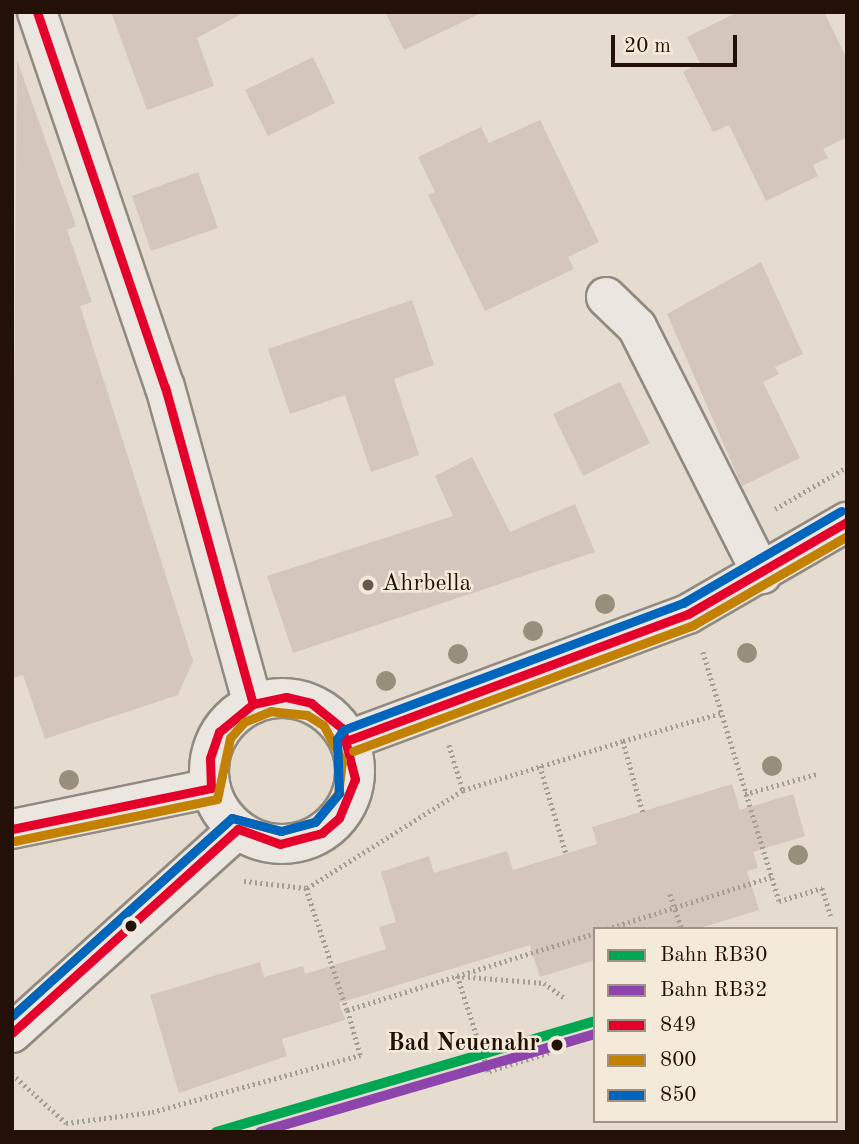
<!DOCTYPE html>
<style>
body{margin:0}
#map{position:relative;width:859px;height:1144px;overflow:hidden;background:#e5dccf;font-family:"Old Standard TT",serif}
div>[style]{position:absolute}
.building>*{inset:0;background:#d4c5bd}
.path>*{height:4.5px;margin-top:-2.25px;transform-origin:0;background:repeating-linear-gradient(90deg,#a49e98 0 2px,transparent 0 5.5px)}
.roads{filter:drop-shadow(2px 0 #918a81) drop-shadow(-2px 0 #918a81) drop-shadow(0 2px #918a81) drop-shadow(0 -2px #918a81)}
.minor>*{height:38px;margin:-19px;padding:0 19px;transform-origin:19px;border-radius:19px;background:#ebe6df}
.minor>.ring{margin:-19px;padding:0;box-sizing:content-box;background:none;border:38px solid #ebe6df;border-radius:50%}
.bus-1>*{height:9px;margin:-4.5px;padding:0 4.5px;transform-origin:4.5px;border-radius:4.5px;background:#e4002b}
.bus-2>*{height:9px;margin:-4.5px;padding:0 4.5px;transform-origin:4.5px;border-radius:4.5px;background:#c28102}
.bus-3>*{height:9px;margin:-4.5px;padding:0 4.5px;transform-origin:4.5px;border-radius:4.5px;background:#0065bd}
.rail-1>*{height:10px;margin:-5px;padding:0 5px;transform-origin:5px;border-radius:5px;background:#00a651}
.rail-2>*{height:10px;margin:-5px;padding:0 5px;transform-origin:5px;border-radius:5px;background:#8e44ad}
.trees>*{width:20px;height:20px;margin:-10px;border-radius:50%;background:#988e7c}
.dots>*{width:19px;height:19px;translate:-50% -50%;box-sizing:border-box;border:4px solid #f4eada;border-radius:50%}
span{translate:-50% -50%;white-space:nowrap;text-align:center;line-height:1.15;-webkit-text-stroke:5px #f4eada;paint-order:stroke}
.poi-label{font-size:24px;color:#231107}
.left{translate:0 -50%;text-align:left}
.stop-label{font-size:24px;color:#231107;font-weight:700}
.right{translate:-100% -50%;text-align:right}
.frame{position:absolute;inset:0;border:14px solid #231107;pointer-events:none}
.legend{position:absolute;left:593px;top:927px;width:245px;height:196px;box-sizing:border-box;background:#f4eada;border:2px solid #a09386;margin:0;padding:9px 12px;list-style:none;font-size:21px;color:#231107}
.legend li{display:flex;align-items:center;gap:14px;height:35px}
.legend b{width:35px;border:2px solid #a09386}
.scale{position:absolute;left:611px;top:35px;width:126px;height:32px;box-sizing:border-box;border:4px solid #231107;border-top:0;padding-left:9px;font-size:21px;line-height:24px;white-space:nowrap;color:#231107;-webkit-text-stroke:5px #f4eada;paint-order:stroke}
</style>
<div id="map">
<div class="building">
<div style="clip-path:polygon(111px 12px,245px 12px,197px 38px,214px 86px,147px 110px)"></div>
<div style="clip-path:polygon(385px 12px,483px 12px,404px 50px)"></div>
<div style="clip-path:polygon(738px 12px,824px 12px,847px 59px,847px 137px,823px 149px,828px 158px,813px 165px,818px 176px,766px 201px,729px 125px,713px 132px,683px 72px,700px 63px,687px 37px)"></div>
<div style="clip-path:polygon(313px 57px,335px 103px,268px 136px,245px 90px)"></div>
<div style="clip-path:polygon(17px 60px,76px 226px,67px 230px,92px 302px,80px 306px,193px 661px,178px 695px,45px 739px,23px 675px,12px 678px)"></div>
<div style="clip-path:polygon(540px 120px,599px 242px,568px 257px,574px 269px,485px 311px,428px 195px,435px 192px,418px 157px,481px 127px,489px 143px)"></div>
<div style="clip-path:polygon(198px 172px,218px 228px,151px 251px,132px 196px)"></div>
<div style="clip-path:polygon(761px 262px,803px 354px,775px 367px,779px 374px,763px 382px,800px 458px,742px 486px,667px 314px)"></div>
<div style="clip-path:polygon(412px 300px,434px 365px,394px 379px,419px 455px,371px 472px,345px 395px,290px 414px,268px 349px)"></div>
<div style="clip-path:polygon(620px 382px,650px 443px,583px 476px,553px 414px)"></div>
<div style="clip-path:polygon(472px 457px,510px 532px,575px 504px,595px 552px,293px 653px,267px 576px,453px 516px,435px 476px)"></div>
<div style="clip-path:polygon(732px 784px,740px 810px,793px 794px,805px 836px,753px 852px,758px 868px,747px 871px,759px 910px,697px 929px,595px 929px,595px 960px,540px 977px,530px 945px,339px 1003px,345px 1020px,282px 1039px,287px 1056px,179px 1093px,150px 995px,260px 962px,264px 977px,303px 966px,305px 974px,386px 949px,379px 927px,396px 922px,381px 872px,429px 856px,434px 873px,507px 851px,513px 870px,597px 844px,592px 827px)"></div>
</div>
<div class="path">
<div style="left:775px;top:509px;width:83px;rotate:-30.3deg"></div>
<div style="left:703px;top:652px;width:260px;rotate:73deg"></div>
<div style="left:779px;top:901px;width:45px;rotate:-16.8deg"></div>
<div style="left:822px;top:888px;width:29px;rotate:72deg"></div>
<div style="left:623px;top:741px;width:102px;rotate:-15.9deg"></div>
<div style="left:449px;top:745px;width:47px;rotate:72.7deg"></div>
<div style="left:463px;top:790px;width:167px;rotate:-17deg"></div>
<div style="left:623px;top:741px;width:74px;rotate:74.3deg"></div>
<div style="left:540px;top:766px;width:91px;rotate:73.4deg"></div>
<div style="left:745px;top:794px;width:75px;rotate:-15.5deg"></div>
<div style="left:244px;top:881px;width:62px;rotate:6.4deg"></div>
<div style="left:306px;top:888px;width:129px;rotate:71.4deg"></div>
<div style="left:347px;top:1010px;width:260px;rotate:-17.2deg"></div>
<div style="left:307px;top:888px;width:184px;rotate:-32.1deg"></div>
<div style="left:670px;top:894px;width:37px;rotate:71deg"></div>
<div style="left:607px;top:929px;width:172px;rotate:-17.6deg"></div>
<div style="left:549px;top:1053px;width:64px;rotate:162.7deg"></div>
<div style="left:488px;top:1072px;width:101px;rotate:-107.9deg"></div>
<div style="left:457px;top:976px;width:87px;rotate:4.6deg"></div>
<div style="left:544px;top:983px;width:26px;rotate:36deg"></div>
<div style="left:12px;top:1074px;width:73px;rotate:42.2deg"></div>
<div style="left:66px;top:1123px;width:87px;rotate:-7.3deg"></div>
<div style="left:152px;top:1112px;width:216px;rotate:-15.3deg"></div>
<div style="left:360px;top:1055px;width:47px;rotate:-106.1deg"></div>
</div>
<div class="roads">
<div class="minor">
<div style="left:37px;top:12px;width:396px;rotate:71.2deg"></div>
<div style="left:165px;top:387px;width:329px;rotate:74.5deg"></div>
<div style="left:606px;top:297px;width:43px;rotate:44.1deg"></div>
<div style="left:637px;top:327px;width:277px;rotate:63.2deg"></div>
<div class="ring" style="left:209px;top:698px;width:108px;height:108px"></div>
<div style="left:349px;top:740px;width:362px;rotate:-20.4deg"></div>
<div style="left:688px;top:614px;width:184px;rotate:-30.1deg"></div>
<div style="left:12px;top:829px;width:203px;rotate:-11.6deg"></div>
<div style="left:12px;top:1033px;width:304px;rotate:-42.1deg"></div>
</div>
</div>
<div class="bus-1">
<div style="left:37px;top:12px;width:396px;rotate:71.2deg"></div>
<div style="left:165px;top:387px;width:329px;rotate:74.5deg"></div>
<div style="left:349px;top:740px;width:362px;rotate:-20.4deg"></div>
<div style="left:688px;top:614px;width:184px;rotate:-30.1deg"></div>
<div style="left:211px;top:788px;width:30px;rotate:-92deg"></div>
<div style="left:210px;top:758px;width:28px;rotate:-71deg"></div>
<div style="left:219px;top:732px;width:44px;rotate:-39.5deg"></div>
<div style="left:253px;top:704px;width:34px;rotate:-12deg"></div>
<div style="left:286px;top:697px;width:26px;rotate:13deg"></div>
<div style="left:311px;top:703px;width:40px;rotate:39deg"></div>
<div style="left:342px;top:728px;width:53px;rotate:75.7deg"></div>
<div style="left:355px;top:779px;width:42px;rotate:112.3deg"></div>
<div style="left:339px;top:818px;width:23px;rotate:139deg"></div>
<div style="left:322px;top:833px;width:43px;rotate:165.3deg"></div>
<div style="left:280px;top:844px;width:45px;rotate:-160.3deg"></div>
<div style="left:12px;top:829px;width:203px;rotate:-11.6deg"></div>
<div style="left:12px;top:1033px;width:304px;rotate:-42.1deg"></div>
</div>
<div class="bus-2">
<div style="left:353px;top:751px;width:363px;rotate:-20.3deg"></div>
<div style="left:693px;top:625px;width:178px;rotate:-30deg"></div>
<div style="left:12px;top:1016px;width:296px;rotate:-42deg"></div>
<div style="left:232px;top:818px;width:51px;rotate:14.9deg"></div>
<div style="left:281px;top:831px;width:35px;rotate:-15deg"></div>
<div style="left:315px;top:822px;width:36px;rotate:-51deg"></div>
<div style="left:338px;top:794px;width:34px;rotate:-83deg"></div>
<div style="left:342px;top:760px;width:40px;rotate:-118deg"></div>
<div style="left:323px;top:725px;width:19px;rotate:-148deg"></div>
<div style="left:307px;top:715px;width:36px;rotate:-174deg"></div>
<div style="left:271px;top:711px;width:29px;rotate:158deg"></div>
<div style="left:244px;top:722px;width:21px;rotate:131deg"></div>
<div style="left:230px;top:738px;width:62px;rotate:102deg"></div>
<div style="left:217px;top:799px;width:207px;rotate:168.3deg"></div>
</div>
<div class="bus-3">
<div style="left:12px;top:1016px;width:296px;rotate:-42deg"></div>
<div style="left:232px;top:818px;width:51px;rotate:14.9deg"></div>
<div style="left:281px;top:831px;width:35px;rotate:-15deg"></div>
<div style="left:315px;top:822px;width:38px;rotate:-50deg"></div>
<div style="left:339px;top:793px;width:54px;rotate:-92.1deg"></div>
<div style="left:337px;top:739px;width:11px;rotate:-56deg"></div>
<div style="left:343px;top:730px;width:363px;rotate:-20.5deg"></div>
<div style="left:683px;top:603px;width:183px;rotate:-30.2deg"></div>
</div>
<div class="rail-1">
<div style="left:216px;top:1132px;width:395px;rotate:-16.3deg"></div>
</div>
<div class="rail-2">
<div style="left:260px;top:1132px;width:349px;rotate:-16.3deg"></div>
</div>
<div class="trees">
<div style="left:605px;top:604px"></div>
<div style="left:533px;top:631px"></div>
<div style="left:747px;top:653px"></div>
<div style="left:458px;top:654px"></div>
<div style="left:386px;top:681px"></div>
<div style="left:772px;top:766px"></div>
<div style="left:69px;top:780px"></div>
<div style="left:798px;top:855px"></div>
</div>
<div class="dots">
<div style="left:368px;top:585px;background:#67584d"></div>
<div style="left:131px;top:926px;background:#231107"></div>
<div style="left:557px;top:1045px;background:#231107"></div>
</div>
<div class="poi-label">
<span class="left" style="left:382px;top:585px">Ahrbella</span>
</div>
<div class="stop-label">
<span class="right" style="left:540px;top:1045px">Bad Neuenahr</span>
</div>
<div class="frame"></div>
<ul class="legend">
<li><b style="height:9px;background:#00a651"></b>Bahn RB30</li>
<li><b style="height:9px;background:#8e44ad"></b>Bahn RB32</li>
<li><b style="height:9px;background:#e4002b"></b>849</li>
<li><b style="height:9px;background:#c28102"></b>800</li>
<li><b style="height:9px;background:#0065bd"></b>850</li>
</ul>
<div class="scale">20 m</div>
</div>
